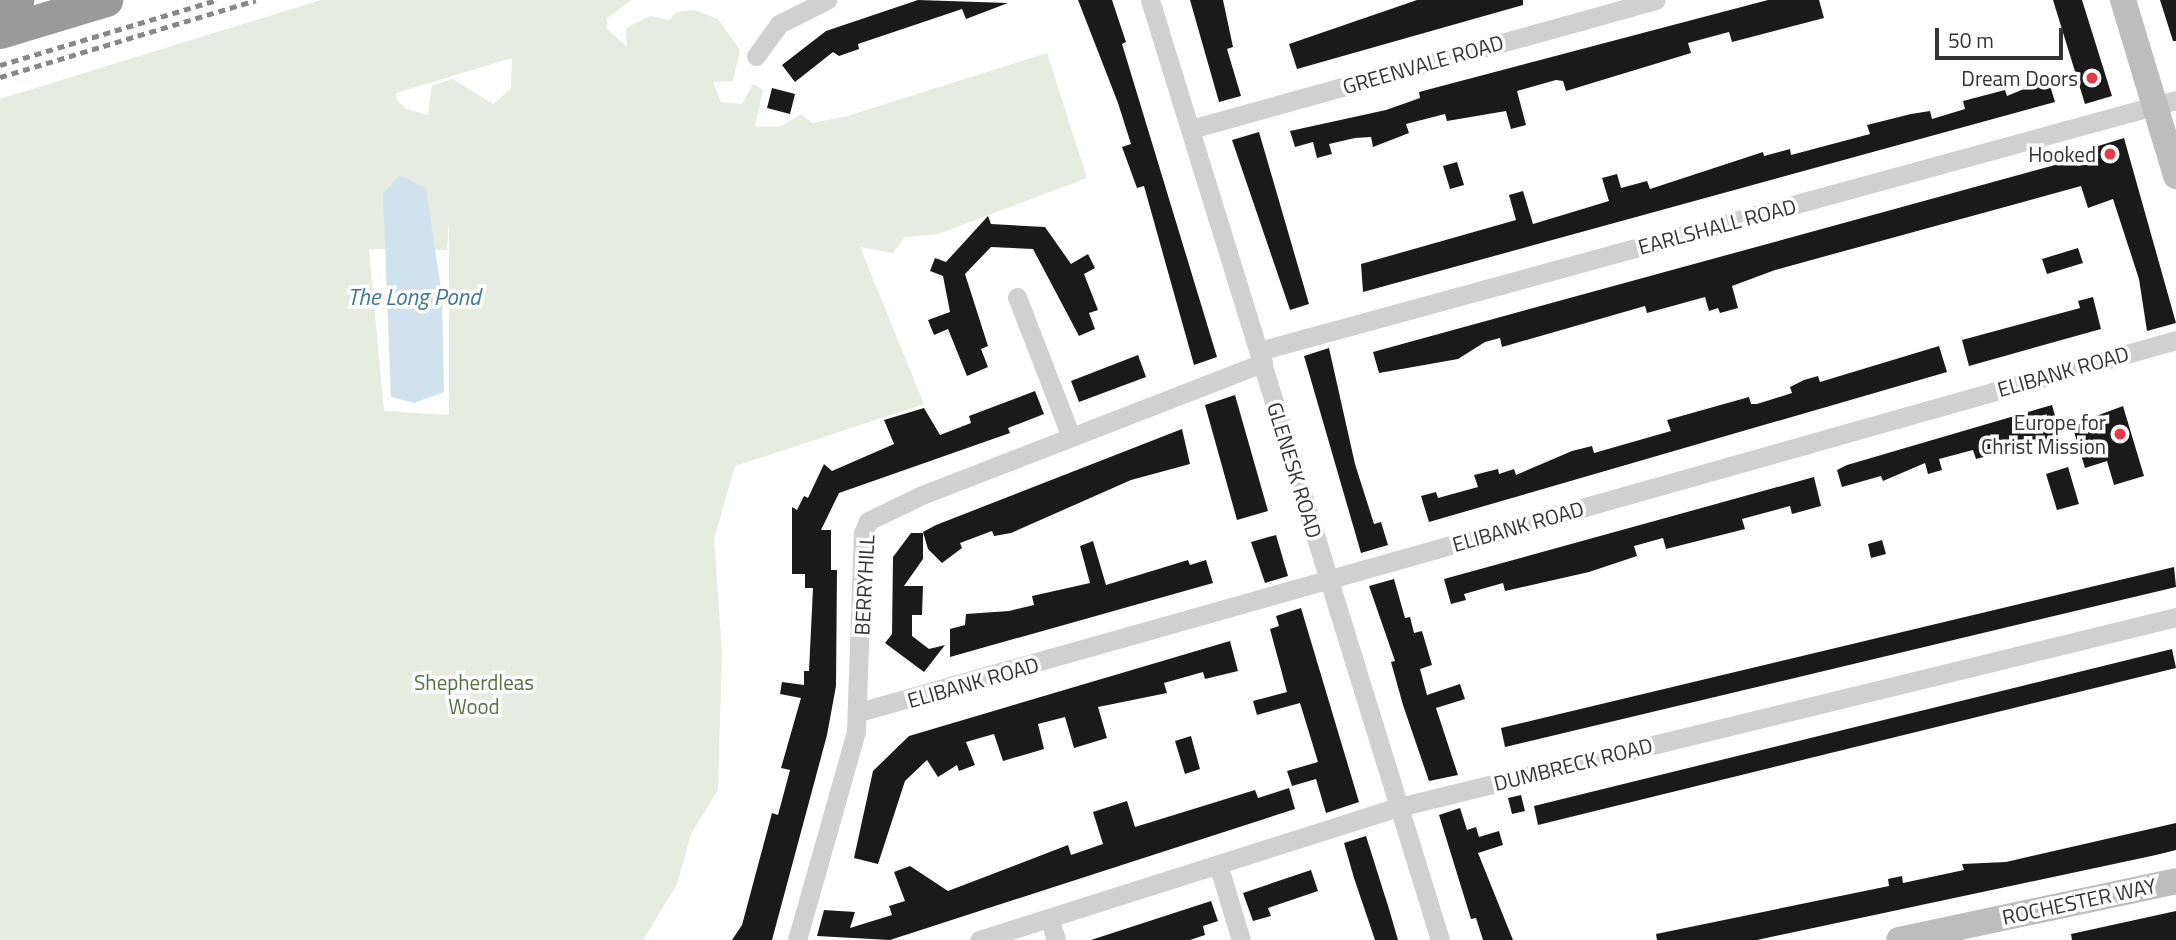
<!DOCTYPE html>
<style>
body{margin:0}
#map{position:relative;width:2176px;height:940px;overflow:hidden;background:#fff;font-family:"Titillium Web",sans-serif}
div>[style]{position:absolute}
.green>*{inset:0;background:#e6ecdf}
.water>*{inset:0;background:#cfe2ee}
.building>*{inset:0;background:#1a1a1a}
.street>*{height:19px;margin:-9.5px;padding:0 9.5px;transform-origin:9.5px;border-radius:9.5px;background:#d0d0d0}
.secondary>*{height:26px;margin:-13px;padding:0 13px;transform-origin:13px;border-radius:13px;background:#bdbdbd}
.highway>*{height:33px;margin:-16.5px;padding:0 16.5px;transform-origin:16.5px;border-radius:16.5px;background:#9a9a9a}
.rail>*{height:5px;margin-top:-2.5px;transform-origin:0;background:repeating-linear-gradient(90deg,#888 0 7px,transparent 0 12px)}
.dots>*{width:19px;height:19px;translate:-50% -50%;box-sizing:border-box;border:4px solid #fff;border-radius:50%}
span{translate:-50% -50%;white-space:nowrap;text-align:center;line-height:1.15;-webkit-text-stroke:7px #fff;paint-order:stroke}
.street-label{font-size:21px;color:#333}
.poi-label{font-size:21px;color:#333}
.right{translate:-100% -50%;text-align:right}
.park-label{font-size:21px;color:#56703f}
.water-label{font-size:23px;color:#3f7597;font-style:italic}
.scale{position:absolute;left:1935px;top:28px;width:128px;height:32px;box-sizing:border-box;border:4px solid #333;border-top:0;padding-left:9px;font-size:21px;line-height:24px;white-space:nowrap;color:#333;-webkit-text-stroke:5px #fff;paint-order:stroke}
</style>
<div id="map">
<div class="green">
<div style="clip-path:polygon(evenodd,321px 0,632px 0,607px 18px,607px 29px,627px 47px,626px 29px,635px 23px,650px 16px,669px 20px,676px 12px,694px 10px,718px 19px,740px 50px,733px 81px,713px 82px,721px 102px,742px 104px,753px 84px,763px 90px,755px 127px,782px 126px,801px 114px,812px 123px,847px 116px,1047px 53px,1087px 178px,938px 234px,905px 237px,893px 253px,860px 247px,924px 404px,735px 466px,714px 539px,722px 652px,718px 790px,691px 834px,677px 884px,643px 940px,0 940px,0 99px,321px 0,512px 58px,511px 89px,493px 104px,453px 79px,432px 85px,428px 115px,406px 109px,396px 99px,396px 93px,512px 58px,321px 0,449px 222px,449px 415px,384px 411px,369px 249px,447px 250px,449px 222px)"></div>
</div>
<div class="water">
<div style="clip-path:polygon(400px 175px,426px 188px,442px 296px,444px 392px,414px 403px,391px 397px,383px 194px)"></div>
</div>
<div class="building">
<div style="clip-path:polygon(918px 0,1008px 3px,966px 19px,962px 9px,858px 44px,859px 49px,839px 56px,833px 52px,795px 82px,782px 65px,826px 31px)"></div>
<div style="clip-path:polygon(1078px 0,1112px 0,1126px 42px,1122px 44px,1217px 357px,1194px 365px,1144px 186px,1137px 188px,1122px 147px,1131px 144px,1118px 103px)"></div>
<div style="clip-path:polygon(1190px 0,1223px 0,1233px 47px,1227px 49px,1241px 96px,1219px 102px)"></div>
<div style="clip-path:polygon(1417px 0,1523px 0,1523px 5px,1297px 69px,1289px 44px)"></div>
<div style="clip-path:polygon(1768px 0,1819px 0,1824px 18px,1732px 42px,1729px 32px,1688px 43px,1691px 53px,1566px 91px,1563px 81px,1556px 80px,1517px 91px,1526px 125px,1511px 129px,1506px 111px,1447px 121px,1445px 114px,1406px 124px,1409px 133px,1373px 147px,1371px 137px,1355px 138px,1329px 144px,1332px 154px,1317px 158px,1313px 142px,1295px 147px,1290px 131px,1386px 110px,1420px 98px,1419px 92px)"></div>
<div style="clip-path:polygon(2053px 0,2082px 0,2112px 96px,2085px 104px)"></div>
<div style="clip-path:polygon(2160px 0,2176px 0,2176px 41px,2173px 41px)"></div>
<div style="clip-path:polygon(2048px 79px,2055px 102px,1363px 292px,1361px 264px,1516px 220px,1509px 195px,1523px 191px,1533px 224px,1609px 201px,1602px 178px,1617px 174px,1621px 188px,1647px 181px,1650px 189px,1763px 152px,1764px 156px,1790px 149px,1791px 155px,1870px 134px,1867px 125px,1911px 114px,1930px 111px,1932px 119px,1965px 109px,1963px 101px,2005px 90px,2007px 96px)"></div>
<div style="clip-path:polygon(772px 88px,795px 94px,790px 114px,767px 108px)"></div>
<div style="clip-path:polygon(1259px 132px,1309px 304px,1290px 310px,1232px 140px)"></div>
<div style="clip-path:polygon(2124px 138px,2176px 323px,2147px 331px,2139px 279px,2113px 199px,2088px 208px,2081px 186px,1775px 270px,1732px 286px,1738px 308px,1720px 313px,1718px 308px,1709px 311px,1705px 297px,1647px 313px,1645px 306px,1502px 347px,1500px 338px,1485px 342px,1458px 359px,1379px 373px,1373px 352px,2055px 165px,2053px 160px)"></div>
<div style="clip-path:polygon(1457px 162px,1464px 185px,1450px 189px,1443px 166px)"></div>
<div style="clip-path:polygon(988px 216px,991px 224px,1045px 227px,1071px 264px,1088px 254px,1095px 268px,1084px 274px,1098px 310px,1089px 313px,1095px 329px,1079px 336px,1033px 249px,991px 247px,965px 274px,988px 346px,981px 349px,988px 367px,967px 376px,948px 329px,934px 335px,928px 320px,950px 312px,943px 276px,930px 271px,935px 258px,946px 262px)"></div>
<div style="clip-path:polygon(2078px 248px,2083px 263px,2047px 274px,2042px 259px)"></div>
<div style="clip-path:polygon(2093px 297px,2101px 329px,1969px 366px,1962px 340px,2080px 308px,2078px 301px)"></div>
<div style="clip-path:polygon(1939px 346px,1947px 372px,1429px 522px,1421px 496px,1436px 492px,1438px 498px,1478px 487px,1474px 475px,1498px 469px,1499px 474px,1514px 469px,1516px 475px,1572px 451px,1592px 446px,1594px 453px,1671px 431px,1667px 420px,1749px 397px,1751px 404px,1757px 404px,1792px 393px,1790px 387px,1804px 380px,1818px 376px,1820px 382px)"></div>
<div style="clip-path:polygon(1329px 348px,1355px 464px,1374px 524px,1381px 522px,1388px 545px,1361px 553px,1304px 356px)"></div>
<div style="clip-path:polygon(1138px 355px,1146px 377px,1079px 402px,1071px 381px)"></div>
<div style="clip-path:polygon(1035px 391px,1044px 414px,1008px 428px,1010px 433px,839px 493px,821px 530px,831px 530px,831px 570px,837px 570px,836px 686px,827px 735px,772px 940px,732px 940px,742px 925px,772px 813px,778px 815px,790px 770px,781px 768px,801px 698px,780px 694px,782px 682px,804px 685px,804px 671px,809px 671px,813px 588px,805px 588px,805px 574px,792px 574px,792px 507px,797px 510px,804px 496px,808px 498px,824px 464px,832px 471px,894px 444px,884px 420px,924px 408px,940px 435px,971px 423px,969px 416px)"></div>
<div style="clip-path:polygon(1235px 395px,1268px 511px,1237px 520px,1205px 405px)"></div>
<div style="clip-path:polygon(2052px 405px,2061px 436px,1976px 459px,1973px 450px,1939px 459px,1942px 470px,1928px 474px,1925px 463px,1883px 481px,1881px 476px,1842px 487px,1837px 470px,1847px 465px)"></div>
<div style="clip-path:polygon(2123px 406px,2144px 476px,2114px 485px,2107px 461px,2085px 468px,2072px 425px)"></div>
<div style="clip-path:polygon(1182px 429px,1190px 464px,1131px 480px,1011px 533px,994px 536px,992px 531px,960px 543px,962px 548px,942px 563px,928px 549px,923px 532px,936px 525px)"></div>
<div style="clip-path:polygon(2068px 467px,2079px 504px,2057px 510px,2046px 474px)"></div>
<div style="clip-path:polygon(1814px 477px,1821px 506px,1792px 514px,1790px 506px,1742px 519px,1745px 529px,1666px 549px,1663px 538px,1634px 546px,1637px 556px,1589px 572px,1505px 591px,1503px 583px,1464px 594px,1466px 600px,1451px 604px,1444px 579px)"></div>
<div style="clip-path:polygon(911px 533px,923px 533px,923px 559px,904px 586px,923px 586px,922px 615px,912px 615px,912px 636px,929px 649px,945px 645px,924px 672px,885px 643px,892px 634px,893px 557px)"></div>
<div style="clip-path:polygon(1276px 535px,1288px 576px,1265px 583px,1251px 542px)"></div>
<div style="clip-path:polygon(1882px 540px,1886px 554px,1871px 558px,1868px 544px)"></div>
<div style="clip-path:polygon(1093px 541px,1106px 585px,1188px 560px,1190px 565px,1206px 560px,1213px 583px,950px 657px,950px 629px,965px 625px,966px 614px,1009px 611px,1034px 605px,1032px 596px,1090px 583px,1080px 546px)"></div>
<div style="clip-path:polygon(2174px 567px,2176px 587px,1505px 747px,1501px 728px)"></div>
<div style="clip-path:polygon(1394px 579px,1405px 618px,1410px 617px,1414px 633px,1422px 631px,1432px 665px,1420px 669px,1427px 695px,1460px 684px,1465px 699px,1436px 708px,1458px 775px,1429px 781px,1403px 705px,1391px 662px,1395px 661px,1369px 586px)"></div>
<div style="clip-path:polygon(1301px 608px,1359px 802px,1326px 813px,1316px 779px,1292px 786px,1287px 771px,1318px 762px,1300px 703px,1257px 715px,1253px 701px,1287px 692px,1270px 629px,1279px 626px,1276px 616px)"></div>
<div style="clip-path:polygon(1230px 641px,1238px 671px,1205px 679px,1203px 672px,1164px 683px,1167px 693px,1098px 707px,1107px 738px,1074px 748px,1065px 717px,1038px 724px,1044px 749px,1003px 761px,994px 734px,966px 742px,975px 765px,959px 771px,957px 765px,938px 777px,927px 760px,905px 781px,878px 864px,854px 858px,873px 771px,909px 736px)"></div>
<div style="clip-path:polygon(2172px 649px,2176px 668px,1538px 825px,1534px 806px)"></div>
<div style="clip-path:polygon(1191px 736px,1200px 769px,1185px 774px,1175px 741px)"></div>
<div style="clip-path:polygon(1289px 788px,1295px 809px,890px 940px,817px 936px,824px 910px,855px 912px,850px 928px,892px 915px,889px 906px,905px 901px,894px 872px,910px 866px,948px 891px,1068px 845px,1071px 855px,1103px 844px,1093px 812px,1127px 801px,1135px 827px,1255px 790px,1258px 798px)"></div>
<div style="clip-path:polygon(1521px 795px,1525px 811px,1512px 814px,1508px 798px)"></div>
<div style="clip-path:polygon(1460px 808px,1467px 830px,1476px 827px,1479px 837px,1499px 831px,1503px 845px,1478px 853px,1513px 940px,1483px 940px,1476px 918px,1471px 919px,1439px 815px)"></div>
<div style="clip-path:polygon(2176px 823px,2176px 850px,2156px 855px,1757px 940px,1657px 940px,1656px 934px,1889px 886px,1888px 879px,1902px 876px,1903px 883px,1964px 870px,1962px 864px,2006px 862px)"></div>
<div style="clip-path:polygon(1366px 836px,1389px 909px,1398px 940px,1375px 940px,1354px 878px,1344px 843px)"></div>
<div style="clip-path:polygon(1311px 870px,1318px 891px,1268px 908px,1271px 916px,1253px 921px,1243px 893px)"></div>
<div style="clip-path:polygon(1211px 901px,1218px 921px,1203px 926px,1205px 935px,1190px 940px,1091px 940px)"></div>
<div style="clip-path:polygon(2176px 911px,2176px 940px,2072px 940px,2071px 934px)"></div>
</div>
<div class="street">
<div style="left:1150px;top:0;width:984px;rotate:72.85deg"></div>
<div style="left:756px;top:56px;width:39px;rotate:-54deg"></div>
<div style="left:779px;top:24px;width:54px;rotate:-26.6deg"></div>
<div style="left:1191px;top:129px;width:482px;rotate:-15.5deg"></div>
<div style="left:1017px;top:297px;width:150px;rotate:68.9deg"></div>
<div style="left:1259px;top:351px;width:951px;rotate:-15.31deg"></div>
<div style="left:859px;top:712px;width:1369px;rotate:-15.77deg"></div>
<div style="left:1218px;top:864px;width:79px;rotate:73.2deg"></div>
<div style="left:1049px;top:918px;width:23px;rotate:72deg"></div>
<div style="left:797px;top:940px;width:217px;rotate:-74.2deg"></div>
<div style="left:856px;top:731px;width:198px;rotate:-88deg"></div>
<div style="left:863px;top:533px;width:13px;rotate:-67deg"></div>
<div style="left:868px;top:521px;width:60px;rotate:-25.7deg"></div>
<div style="left:922px;top:495px;width:366px;rotate:-21.2deg"></div>
<div style="left:979px;top:940px;width:441px;rotate:-17.6deg"></div>
<div style="left:1399px;top:807px;width:800px;rotate:-13.74deg"></div>
</div>
<div class="secondary">
<div style="left:2123px;top:0;width:184px;rotate:73.2deg"></div>
<div style="left:1899px;top:940px;width:283px;rotate:-12deg"></div>
</div>
<div class="highway">
<div style="left:0;top:5px;width:18px;rotate:-16deg"></div>
<div style="left:0;top:32px;width:111px;rotate:-16.8deg"></div>
</div>
<div class="rail">
<div style="left:0;top:65px;width:226px;rotate:-16.7deg"></div>
<div style="left:0;top:77px;width:267px;rotate:-16.7deg"></div>
</div>
<div class="dots">
<div style="left:2092px;top:78px;background:#e63946"></div>
<div style="left:2110px;top:154px;background:#e63946"></div>
<div style="left:2120px;top:434px;background:#e63946"></div>
</div>
<div class="street-label">
<span style="left:1423px;top:64px;rotate:-16deg">GREENVALE ROAD</span>
<span style="left:1717px;top:226px;rotate:-15deg">EARLSHALL ROAD</span>
<span style="left:2063px;top:371px;rotate:-16deg">ELIBANK ROAD</span>
<span style="left:1295px;top:470px;rotate:73deg">GLENESK ROAD</span>
<span style="left:1518px;top:526px;rotate:-16deg">ELIBANK ROAD</span>
<span style="left:864px;top:585px;rotate:-87deg">BERRYHILL</span>
<span style="left:973px;top:682px;rotate:-16deg">ELIBANK ROAD</span>
<span style="left:1573px;top:764px;rotate:-14deg">DUMBRECK ROAD</span>
<span style="left:2079px;top:901px;rotate:-12deg">ROCHESTER WAY</span>
</div>
<div class="poi-label">
<span class="right" style="left:2078px;top:78px">Dream Doors</span>
<span class="right" style="left:2096px;top:154px">Hooked</span>
<span class="right" style="left:2106px;top:434px">Europe for<br>Christ Mission</span>
</div>
<div class="park-label">
<span style="left:474px;top:694px">Shepherdleas<br>Wood</span>
</div>
<div class="water-label">
<span style="left:414px;top:297px">The Long Pond</span>
</div>
<div class="scale">50 m</div>
</div>
